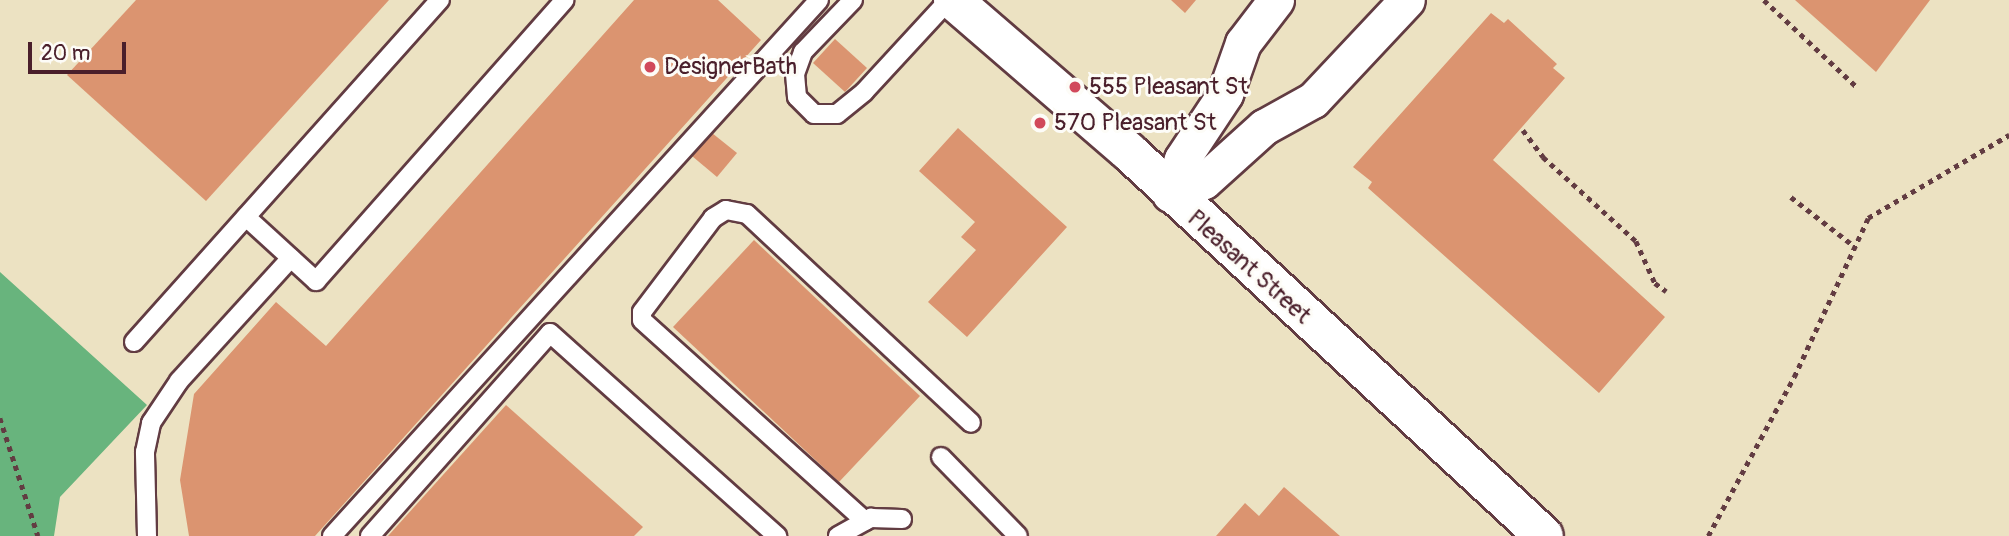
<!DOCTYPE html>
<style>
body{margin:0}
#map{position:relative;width:2009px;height:536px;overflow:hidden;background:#ece2c2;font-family:Pangolin,sans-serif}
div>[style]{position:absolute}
.forest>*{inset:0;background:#68b47d}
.building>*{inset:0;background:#db9470}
.path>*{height:4.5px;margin-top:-2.25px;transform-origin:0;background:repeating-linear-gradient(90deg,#623c42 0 5px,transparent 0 10px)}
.roads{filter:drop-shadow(2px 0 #623c42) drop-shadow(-2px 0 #623c42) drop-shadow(0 2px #623c42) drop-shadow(0 -2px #623c42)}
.service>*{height:18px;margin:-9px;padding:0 9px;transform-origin:9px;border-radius:9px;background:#fff}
.minor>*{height:35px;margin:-17.5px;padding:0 17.5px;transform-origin:17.5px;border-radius:17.5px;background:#fff}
.tertiary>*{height:38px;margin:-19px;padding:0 19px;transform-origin:19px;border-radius:19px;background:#fff}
.dots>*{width:19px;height:19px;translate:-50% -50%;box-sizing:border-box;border:4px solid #fdfcf7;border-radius:50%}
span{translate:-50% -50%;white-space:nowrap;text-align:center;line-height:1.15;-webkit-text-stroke:6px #fdfcf7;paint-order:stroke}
.poi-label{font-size:24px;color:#4a1f2b}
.left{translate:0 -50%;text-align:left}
.street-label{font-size:24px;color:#4a1f2b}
.scale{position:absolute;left:28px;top:42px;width:98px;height:32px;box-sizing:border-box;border:4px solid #4a1f2b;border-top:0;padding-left:9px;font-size:21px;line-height:24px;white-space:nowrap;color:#4a1f2b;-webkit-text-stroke:5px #fdfcf7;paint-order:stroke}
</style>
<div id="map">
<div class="forest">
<div style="clip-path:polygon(0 272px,147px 405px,60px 497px,54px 536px,0 536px)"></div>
</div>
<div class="building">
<div style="clip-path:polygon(136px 0,389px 0,206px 201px,67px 75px)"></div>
<div style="clip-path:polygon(634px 0,718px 0,761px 40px,315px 536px,189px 536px,180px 480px,194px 394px,276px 302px,326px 346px)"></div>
<div style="clip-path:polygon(1171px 0,1196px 0,1185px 13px)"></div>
<div style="clip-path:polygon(1795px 0,1930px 0,1876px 72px)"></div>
<div style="clip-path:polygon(1491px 13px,1504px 23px,1508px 19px,1557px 64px,1553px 68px,1565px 78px,1493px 160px,1665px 317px,1599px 393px,1368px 188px,1372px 182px,1353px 167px)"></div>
<div style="clip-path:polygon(835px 39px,867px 68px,845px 92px,813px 63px)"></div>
<div style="clip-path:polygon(958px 128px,1067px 227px,967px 337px,928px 302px,976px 250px,961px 237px,975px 222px,919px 171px)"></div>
<div style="clip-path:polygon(712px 133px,737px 153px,717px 177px,692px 156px)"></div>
<div style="clip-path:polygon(754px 240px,920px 396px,839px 482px,673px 327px)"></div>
<div style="clip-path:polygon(506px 405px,643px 527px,634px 536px,388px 536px)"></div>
<div style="clip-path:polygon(1284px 487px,1340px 536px,1216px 536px,1245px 503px,1259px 516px)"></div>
</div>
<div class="path">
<div style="left:1764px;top:0;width:129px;rotate:43.1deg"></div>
<div style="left:1523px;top:130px;width:34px;rotate:53deg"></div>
<div style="left:1543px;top:157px;width:125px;rotate:42.1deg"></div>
<div style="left:1636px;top:241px;width:46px;rotate:65.7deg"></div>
<div style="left:1655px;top:283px;width:14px;rotate:36deg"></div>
<div style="left:1791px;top:197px;width:80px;rotate:37.9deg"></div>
<div style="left:0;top:418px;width:124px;rotate:72.1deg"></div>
<div style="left:1708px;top:536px;width:181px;rotate:-61.6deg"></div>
<div style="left:1794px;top:377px;width:175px;rotate:-65deg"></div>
<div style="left:1868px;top:218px;width:164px;rotate:-30.5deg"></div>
</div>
<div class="roads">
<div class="service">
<div style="left:853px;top:0;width:72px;rotate:133.9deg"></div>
<div style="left:803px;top:52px;width:23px;rotate:110deg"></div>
<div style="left:795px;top:74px;width:23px;rotate:85deg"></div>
<div style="left:797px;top:97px;width:24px;rotate:45deg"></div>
<div style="left:814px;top:114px;width:23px"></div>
<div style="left:837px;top:114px;width:35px;rotate:-39deg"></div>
<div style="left:864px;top:92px;width:125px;rotate:-47.3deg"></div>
<div style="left:246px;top:217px;width:95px;rotate:42.4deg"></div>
<div style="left:316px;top:281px;width:375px;rotate:-48.5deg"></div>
<div style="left:134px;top:342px;width:459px;rotate:-48.2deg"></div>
<div style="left:941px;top:457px;width:110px;rotate:45.7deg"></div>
<div style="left:865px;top:521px;width:300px;rotate:-138deg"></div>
<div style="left:642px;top:320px;width:8px;rotate:-90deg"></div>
<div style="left:642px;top:312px;width:118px;rotate:-52.9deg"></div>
<div style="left:713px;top:218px;width:15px;rotate:-32deg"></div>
<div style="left:726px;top:210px;width:21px;rotate:11deg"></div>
<div style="left:747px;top:214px;width:306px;rotate:43deg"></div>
<div style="left:147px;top:536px;width:84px;rotate:-91.4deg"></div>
<div style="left:145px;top:452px;width:30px;rotate:-78deg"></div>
<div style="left:151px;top:423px;width:50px;rotate:-56.3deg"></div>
<div style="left:179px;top:381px;width:166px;rotate:-47.7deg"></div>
<div style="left:332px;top:536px;width:724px;rotate:-47.74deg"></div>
<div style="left:370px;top:536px;width:271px;rotate:-48.4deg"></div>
<div style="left:550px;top:333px;width:305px;rotate:41.8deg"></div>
<div style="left:838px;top:536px;width:38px;rotate:-29deg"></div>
<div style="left:871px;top:518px;width:31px;rotate:2deg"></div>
</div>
<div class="minor">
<div style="left:1276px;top:0;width:54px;rotate:127.5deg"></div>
<div style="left:1243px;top:43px;width:54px;rotate:109.4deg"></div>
<div style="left:1225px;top:94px;width:78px;rotate:123.5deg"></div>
<div style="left:1182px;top:159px;width:37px;rotate:109deg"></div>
<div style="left:1170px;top:194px;width:36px;rotate:-21deg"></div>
<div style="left:1204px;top:181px;width:81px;rotate:-42deg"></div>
<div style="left:1264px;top:127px;width:56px;rotate:-28.9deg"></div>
<div style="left:1313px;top:100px;width:137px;rotate:-46.8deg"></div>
</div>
<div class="tertiary">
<div style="left:953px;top:0;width:233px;rotate:40.8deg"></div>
<div style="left:1129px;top:152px;width:565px;rotate:42.78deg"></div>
</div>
</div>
<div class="dots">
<div style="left:650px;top:67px;background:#d1495b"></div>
<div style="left:1075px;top:87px;background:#d1495b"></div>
<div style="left:1040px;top:123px;background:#d1495b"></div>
</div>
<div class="poi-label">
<span class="left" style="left:664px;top:67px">DesignerBath</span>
<span class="left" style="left:1089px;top:87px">555 Pleasant St</span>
<span class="left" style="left:1054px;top:123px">570 Pleasant St</span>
</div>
<div class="street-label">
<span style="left:1249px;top:267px;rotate:42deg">Pleasant Street</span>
</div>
<div class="scale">20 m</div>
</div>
